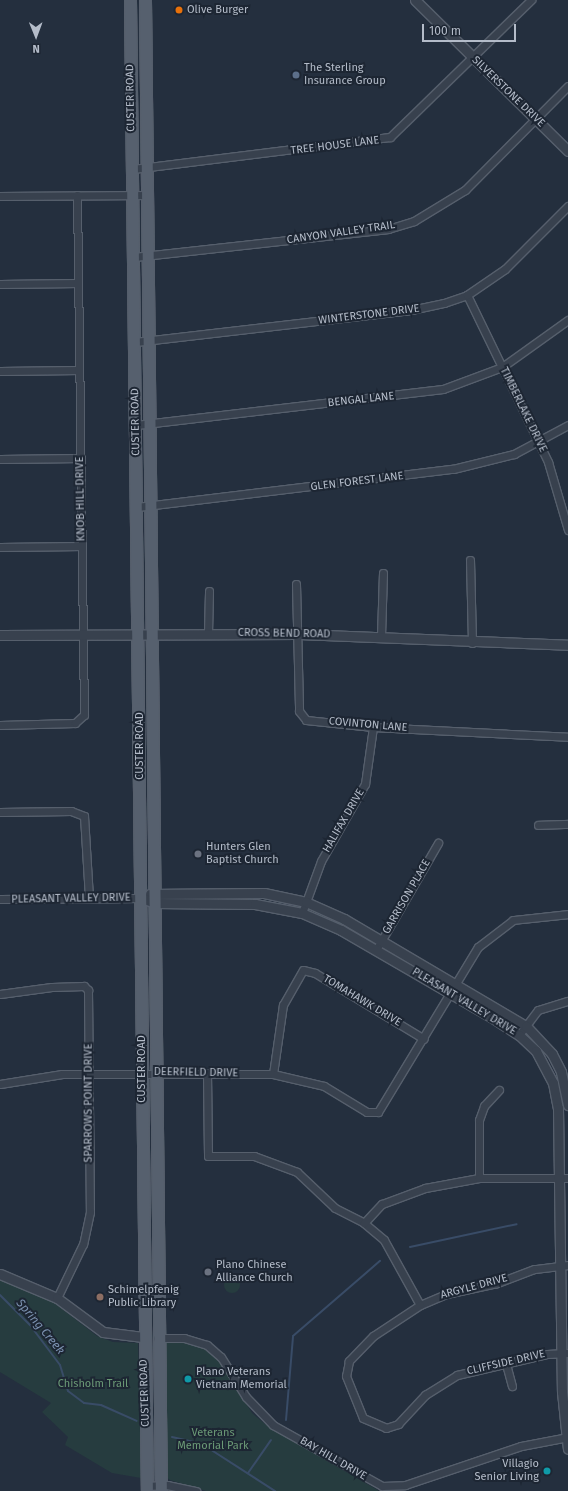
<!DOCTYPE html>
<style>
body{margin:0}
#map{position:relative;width:568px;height:1491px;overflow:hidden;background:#242f3e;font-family:"Fira Sans",sans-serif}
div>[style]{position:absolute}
.green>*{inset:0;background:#263c3f}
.round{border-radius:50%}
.stream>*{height:2px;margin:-1px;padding:0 1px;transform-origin:1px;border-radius:1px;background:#394c67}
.roads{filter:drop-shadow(1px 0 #565f6c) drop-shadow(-1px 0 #565f6c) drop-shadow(0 1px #565f6c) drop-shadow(0 -1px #565f6c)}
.minor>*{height:7px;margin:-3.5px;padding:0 3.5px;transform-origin:3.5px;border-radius:3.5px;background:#38414e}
.tertiary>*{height:9px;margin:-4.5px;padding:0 4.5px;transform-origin:4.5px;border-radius:4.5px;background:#38414e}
.primary>*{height:11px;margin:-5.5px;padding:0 5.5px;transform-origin:5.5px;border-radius:5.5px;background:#56606e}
.dots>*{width:11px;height:11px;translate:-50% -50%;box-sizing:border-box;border:2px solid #1d2633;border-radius:50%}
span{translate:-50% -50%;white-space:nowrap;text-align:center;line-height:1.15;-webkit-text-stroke:4px #1d2633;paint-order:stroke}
.poi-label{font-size:11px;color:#b4bcc9}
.left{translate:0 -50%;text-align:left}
.right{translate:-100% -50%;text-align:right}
.street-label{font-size:11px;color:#b4bcc9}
.park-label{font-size:11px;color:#6b9a76}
.water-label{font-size:12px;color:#7c92b1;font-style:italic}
.north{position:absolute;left:16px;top:16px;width:40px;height:40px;-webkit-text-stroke:3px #1d2633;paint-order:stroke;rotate:179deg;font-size:11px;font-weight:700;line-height:16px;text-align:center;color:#b4bcc9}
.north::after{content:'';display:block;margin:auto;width:14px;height:18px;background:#b4bcc9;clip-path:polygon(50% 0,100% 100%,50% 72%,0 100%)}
.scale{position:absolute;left:422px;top:24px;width:94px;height:18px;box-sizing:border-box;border:2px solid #b4bcc9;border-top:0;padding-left:5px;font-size:12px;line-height:14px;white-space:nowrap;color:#b4bcc9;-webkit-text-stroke:3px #1d2633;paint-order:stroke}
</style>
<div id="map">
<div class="green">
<div class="round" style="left:224px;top:1277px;width:16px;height:16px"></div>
<div style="clip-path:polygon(0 1279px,49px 1299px,97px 1336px,113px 1342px,138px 1343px,141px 1478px,112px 1473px,65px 1445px,68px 1437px,42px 1412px,51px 1403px,0 1372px)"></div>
<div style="clip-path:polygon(177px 1341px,207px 1350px,220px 1361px,252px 1413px,265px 1424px,379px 1491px,206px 1491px,170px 1480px,166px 1477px,163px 1347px,167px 1342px)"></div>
</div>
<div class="stream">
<div style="left:410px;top:1247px;width:109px;rotate:-12.1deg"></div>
<div style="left:0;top:1295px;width:42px;rotate:45deg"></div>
<div style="left:30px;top:1325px;width:50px;rotate:53.1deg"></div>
<div style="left:60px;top:1365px;width:27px;rotate:73deg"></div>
<div style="left:68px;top:1391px;width:20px;rotate:37deg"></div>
<div style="left:84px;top:1403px;width:17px;rotate:7deg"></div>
<div style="left:101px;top:1405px;width:39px;rotate:24deg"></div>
<div style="left:286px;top:1420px;width:84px;rotate:-85.2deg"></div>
<div style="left:293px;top:1336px;width:115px;rotate:-40.8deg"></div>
<div style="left:172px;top:1437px;width:31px;rotate:13deg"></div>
<div style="left:202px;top:1444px;width:87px;rotate:32.8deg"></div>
<div style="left:248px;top:1473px;width:40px;rotate:-55.1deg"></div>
</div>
<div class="roads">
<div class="minor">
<div style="left:132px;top:169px;width:260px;rotate:-7.1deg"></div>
<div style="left:390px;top:137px;width:197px;rotate:-44.2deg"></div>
<div style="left:0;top:196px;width:147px;rotate:-0.4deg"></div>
<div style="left:134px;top:257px;width:256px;rotate:-6.3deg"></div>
<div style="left:388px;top:229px;width:27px;rotate:-17deg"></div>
<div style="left:414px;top:221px;width:60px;rotate:-31.3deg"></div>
<div style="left:465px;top:190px;width:146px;rotate:-45.3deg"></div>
<div style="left:0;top:284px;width:78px;rotate:-0.7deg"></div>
<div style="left:467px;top:295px;width:186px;rotate:64.1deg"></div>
<div style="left:548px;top:462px;width:71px;rotate:73.6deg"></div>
<div style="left:135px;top:342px;width:278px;rotate:-6.6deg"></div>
<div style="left:411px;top:310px;width:34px;rotate:-12deg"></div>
<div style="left:444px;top:303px;width:24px;rotate:-19deg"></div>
<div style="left:467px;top:295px;width:46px;rotate:-34.4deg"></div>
<div style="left:505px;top:269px;width:89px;rotate:-45deg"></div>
<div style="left:0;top:371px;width:79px;rotate:-0.7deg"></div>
<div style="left:136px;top:425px;width:309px;rotate:-6.7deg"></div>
<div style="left:443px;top:389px;width:63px;rotate:-20.4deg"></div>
<div style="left:502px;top:367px;width:81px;rotate:-35.5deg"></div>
<div style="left:0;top:459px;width:81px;rotate:-0.7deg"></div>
<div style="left:137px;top:507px;width:318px;rotate:-6.9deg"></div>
<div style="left:453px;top:469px;width:63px;rotate:-13.8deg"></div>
<div style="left:514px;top:454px;width:61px;rotate:-28.2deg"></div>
<div style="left:0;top:547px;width:82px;rotate:-0.7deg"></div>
<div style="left:470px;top:560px;width:83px;rotate:88.6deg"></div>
<div style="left:296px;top:584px;width:127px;rotate:88.6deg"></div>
<div style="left:299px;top:711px;width:11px;rotate:52deg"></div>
<div style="left:306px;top:720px;width:67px;rotate:6deg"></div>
<div style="left:373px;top:727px;width:195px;rotate:2.9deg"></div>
<div style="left:208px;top:633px;width:42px;rotate:-88.6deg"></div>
<div style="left:381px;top:636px;width:63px;rotate:-88.2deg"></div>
<div style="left:0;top:725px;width:75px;rotate:-1.5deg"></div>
<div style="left:75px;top:723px;width:12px;rotate:-42deg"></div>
<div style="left:84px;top:715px;width:520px;rotate:-90.77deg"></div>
<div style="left:0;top:812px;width:71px;rotate:-0.8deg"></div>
<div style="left:71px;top:811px;width:14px;rotate:21deg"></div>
<div style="left:84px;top:816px;width:82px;rotate:86.5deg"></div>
<div style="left:538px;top:825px;width:30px;rotate:-2deg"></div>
<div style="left:0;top:899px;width:142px;rotate:-0.4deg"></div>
<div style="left:302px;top:913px;width:55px;rotate:-69.9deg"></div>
<div style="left:321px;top:861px;width:89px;rotate:-60.3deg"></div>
<div style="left:365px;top:784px;width:58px;rotate:-82deg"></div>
<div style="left:376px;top:950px;width:124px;rotate:-59.9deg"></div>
<div style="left:0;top:994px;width:52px;rotate:-7.7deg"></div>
<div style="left:52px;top:987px;width:32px;rotate:-2deg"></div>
<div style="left:84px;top:986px;width:6px;rotate:45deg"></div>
<div style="left:88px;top:990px;width:222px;rotate:89.5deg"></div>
<div style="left:90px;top:1212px;width:33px;rotate:102deg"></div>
<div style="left:83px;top:1244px;width:60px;rotate:115.7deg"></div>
<div style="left:519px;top:1035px;width:31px;rotate:-53deg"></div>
<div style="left:538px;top:1010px;width:31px;rotate:-17deg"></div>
<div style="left:207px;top:1073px;width:83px;rotate:89.3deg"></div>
<div style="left:208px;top:1156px;width:46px"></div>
<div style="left:254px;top:1156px;width:46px;rotate:20.4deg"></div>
<div style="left:297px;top:1172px;width:52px;rotate:43.5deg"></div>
<div style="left:335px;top:1208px;width:33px;rotate:27deg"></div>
<div style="left:364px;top:1223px;width:26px;rotate:40deg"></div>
<div style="left:384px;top:1240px;width:74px;rotate:61deg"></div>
<div style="left:273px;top:1074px;width:70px;rotate:-81.8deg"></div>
<div style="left:283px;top:1005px;width:40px;rotate:-60.3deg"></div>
<div style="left:303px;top:970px;width:12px;rotate:14deg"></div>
<div style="left:315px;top:973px;width:127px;rotate:31.2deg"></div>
<div style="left:0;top:1084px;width:63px;rotate:-9.2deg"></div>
<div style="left:62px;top:1074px;width:211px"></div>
<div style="left:273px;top:1074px;width:52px;rotate:13.2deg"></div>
<div style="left:324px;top:1086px;width:50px;rotate:31.2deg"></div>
<div style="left:367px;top:1112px;width:11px"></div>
<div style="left:378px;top:1112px;width:193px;rotate:-58.8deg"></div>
<div style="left:478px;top:947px;width:44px;rotate:-37.6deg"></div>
<div style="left:513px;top:920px;width:55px;rotate:-6.2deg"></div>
<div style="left:479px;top:1178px;width:58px;rotate:-90deg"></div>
<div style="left:479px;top:1120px;width:15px;rotate:-70deg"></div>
<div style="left:484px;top:1106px;width:22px;rotate:-47deg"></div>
<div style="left:364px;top:1223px;width:26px;rotate:-47deg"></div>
<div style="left:382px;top:1204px;width:46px;rotate:-20.4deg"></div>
<div style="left:425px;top:1188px;width:55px;rotate:-10.5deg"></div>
<div style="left:479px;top:1178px;width:89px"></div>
<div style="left:568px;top:1265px;width:34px;rotate:173deg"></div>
<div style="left:534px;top:1269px;width:40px;rotate:159deg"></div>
<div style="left:497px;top:1283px;width:52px;rotate:167.8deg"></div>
<div style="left:446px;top:1294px;width:28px;rotate:157deg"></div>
<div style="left:420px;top:1305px;width:56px;rotate:146.6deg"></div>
<div style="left:373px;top:1336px;width:35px;rotate:134deg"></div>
<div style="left:349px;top:1361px;width:15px;rotate:101deg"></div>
<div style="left:346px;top:1376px;width:45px;rotate:68deg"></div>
<div style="left:363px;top:1418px;width:25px;rotate:23deg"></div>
<div style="left:386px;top:1428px;width:13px;rotate:-18deg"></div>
<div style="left:398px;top:1424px;width:40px;rotate:-47deg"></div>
<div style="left:425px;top:1395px;width:38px;rotate:-32deg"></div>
<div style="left:457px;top:1375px;width:92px;rotate:-13.1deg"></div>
<div style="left:547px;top:1354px;width:21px;rotate:-3deg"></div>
<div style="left:157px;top:1338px;width:27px"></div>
<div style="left:184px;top:1338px;width:24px;rotate:17deg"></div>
<div style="left:207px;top:1345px;width:18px;rotate:41deg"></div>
<div style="left:221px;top:1357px;width:47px;rotate:58deg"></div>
<div style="left:246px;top:1397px;width:39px;rotate:46deg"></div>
<div style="left:273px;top:1425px;width:125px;rotate:29.2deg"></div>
<div style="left:382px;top:1486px;width:23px;rotate:-2deg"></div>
<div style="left:405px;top:1485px;width:122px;rotate:-18.6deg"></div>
<div style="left:521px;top:1446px;width:48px;rotate:-10.8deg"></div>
<div style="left:506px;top:1364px;width:23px;rotate:75deg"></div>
<div style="left:147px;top:1486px;width:20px;rotate:-3deg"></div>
<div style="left:167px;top:1485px;width:30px;rotate:12deg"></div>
</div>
<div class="tertiary">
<div style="left:415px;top:0;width:215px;rotate:44.6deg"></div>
<div style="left:0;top:635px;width:299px;rotate:-0.2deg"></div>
<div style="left:299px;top:634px;width:269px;rotate:2.3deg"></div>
<div style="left:150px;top:894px;width:114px;rotate:-0.5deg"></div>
<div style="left:264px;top:893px;width:43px;rotate:12.1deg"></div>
<div style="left:306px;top:902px;width:42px;rotate:24.1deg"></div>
<div style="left:344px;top:919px;width:211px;rotate:30.5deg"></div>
<div style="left:526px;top:1026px;width:38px;rotate:47deg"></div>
<div style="left:552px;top:1054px;width:20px;rotate:63deg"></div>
<div style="left:561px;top:1072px;width:34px;rotate:78deg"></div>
<div style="left:142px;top:898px;width:14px;rotate:21deg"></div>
<div style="left:155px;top:903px;width:100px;rotate:0.6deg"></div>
<div style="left:255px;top:904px;width:48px;rotate:10.8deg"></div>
<div style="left:302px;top:913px;width:43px;rotate:23.6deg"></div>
<div style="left:341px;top:930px;width:173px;rotate:30.1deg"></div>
<div style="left:491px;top:1017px;width:33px;rotate:33deg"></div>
<div style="left:519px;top:1035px;width:23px;rotate:43deg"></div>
<div style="left:536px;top:1051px;width:36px;rotate:62deg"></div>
<div style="left:553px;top:1083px;width:25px;rotate:79deg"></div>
<div style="left:558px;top:1108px;width:284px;rotate:89.2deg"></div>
<div style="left:562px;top:1392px;width:57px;rotate:84deg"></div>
<div style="left:0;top:1274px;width:62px;rotate:22.8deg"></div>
<div style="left:57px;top:1298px;width:57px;rotate:36.5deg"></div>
<div style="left:103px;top:1332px;width:40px;rotate:7.1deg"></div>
</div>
<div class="primary">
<div style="left:130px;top:0;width:1491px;rotate:89.35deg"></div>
<div style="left:145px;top:0;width:1491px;rotate:89.39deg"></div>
</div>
</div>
<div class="dots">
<div style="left:179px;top:10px;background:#e8710a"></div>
<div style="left:296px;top:75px;background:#5c6f8a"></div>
<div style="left:198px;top:854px;background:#6b7280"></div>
<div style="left:208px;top:1272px;background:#6b7280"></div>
<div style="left:100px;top:1297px;background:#8d6e63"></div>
<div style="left:188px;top:1379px;background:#0f9aa8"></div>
<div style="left:547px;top:1471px;background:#0f9aa8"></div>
</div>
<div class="poi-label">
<span class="left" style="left:187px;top:10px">Olive Burger</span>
<span class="left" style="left:304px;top:75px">The Sterling<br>Insurance Group</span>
<span class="left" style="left:206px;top:854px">Hunters Glen<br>Baptist Church</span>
<span class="left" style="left:216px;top:1272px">Plano Chinese<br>Alliance Church</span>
<span class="left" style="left:108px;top:1297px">Schimelpfenig<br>Public Library</span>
<span class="left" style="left:196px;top:1379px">Plano Veterans<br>Vietnam Memorial</span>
<span class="right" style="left:539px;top:1471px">Villagio<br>Senior Living</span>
</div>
<div class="street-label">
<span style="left:508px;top:92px;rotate:44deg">SILVERSTONE DRIVE</span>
<span style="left:131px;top:98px;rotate:-91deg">CUSTER ROAD</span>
<span style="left:335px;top:146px;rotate:-7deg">TREE HOUSE LANE</span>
<span style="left:341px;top:233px;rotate:-8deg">CANYON VALLEY TRAIL</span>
<span style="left:369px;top:315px;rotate:-7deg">WINTERSTONE DRIVE</span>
<span style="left:361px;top:400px;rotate:-6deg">BENGAL LANE</span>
<span style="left:523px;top:410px;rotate:64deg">TIMBERLAKE DRIVE</span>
<span style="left:136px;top:422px;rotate:-91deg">CUSTER ROAD</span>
<span style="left:357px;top:482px;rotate:-7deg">GLEN FOREST LANE</span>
<span style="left:81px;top:499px;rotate:-91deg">KNOB HILL DRIVE</span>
<span style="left:284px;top:634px;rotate:1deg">CROSS BEND ROAD</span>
<span style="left:368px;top:725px;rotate:5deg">COVINTON LANE</span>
<span style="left:140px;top:746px;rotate:-90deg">CUSTER ROAD</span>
<span style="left:344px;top:821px;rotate:-60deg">HALIFAX DRIVE</span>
<span style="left:407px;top:897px;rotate:-60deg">GARRISON PLACE</span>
<span style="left:71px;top:899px;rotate:-1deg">PLEASANT VALLEY DRIVE</span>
<span style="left:362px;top:1001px;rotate:31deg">TOMAHAWK DRIVE</span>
<span style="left:464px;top:1002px;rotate:31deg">PLEASANT VALLEY DRIVE</span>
<span style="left:142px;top:1069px;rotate:-90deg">CUSTER ROAD</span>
<span style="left:196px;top:1073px;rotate:1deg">DEERFIELD DRIVE</span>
<span style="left:89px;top:1103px;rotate:-90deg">SPARROWS POINT DRIVE</span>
<span style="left:474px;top:1287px;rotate:-15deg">ARGYLE DRIVE</span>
<span style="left:506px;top:1363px;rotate:-13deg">CLIFFSIDE DRIVE</span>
<span style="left:145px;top:1393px;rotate:-92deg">CUSTER ROAD</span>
<span style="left:333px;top:1459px;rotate:30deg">BAY HILL DRIVE</span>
</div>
<div class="park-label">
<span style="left:93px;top:1384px">Chisholm Trail</span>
<span style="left:213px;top:1440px">Veterans<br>Memorial Park</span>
</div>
<div class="water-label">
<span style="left:40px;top:1327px;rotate:50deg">Spring Creek</span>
</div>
<div class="north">N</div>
<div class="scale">100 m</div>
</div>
